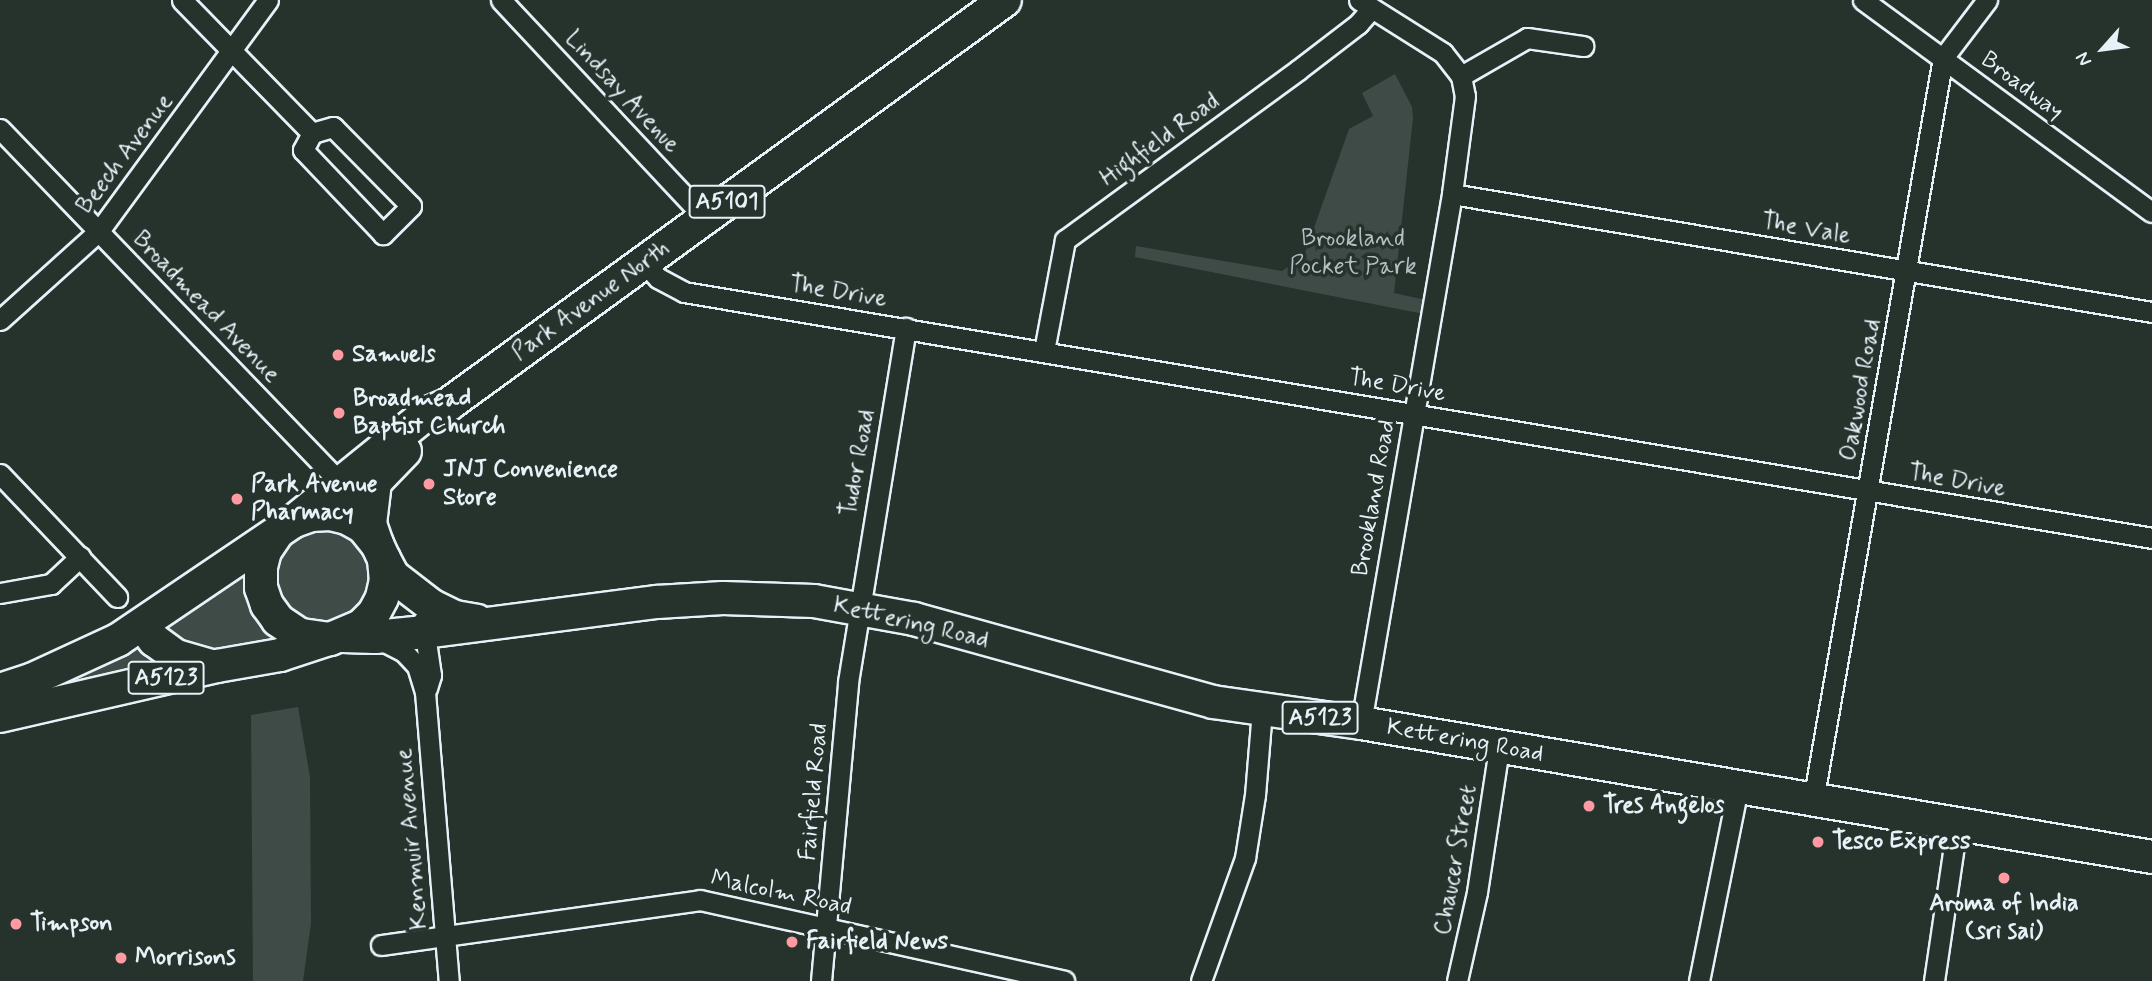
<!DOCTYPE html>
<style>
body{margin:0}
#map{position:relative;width:2152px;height:981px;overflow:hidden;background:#26332d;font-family:Mynerve,sans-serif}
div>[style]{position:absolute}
.green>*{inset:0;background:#3e4b47}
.roads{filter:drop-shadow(2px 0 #e8f1f8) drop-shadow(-2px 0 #e8f1f8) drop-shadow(0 2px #e8f1f8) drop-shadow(0 -2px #e8f1f8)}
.street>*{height:19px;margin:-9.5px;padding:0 9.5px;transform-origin:9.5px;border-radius:9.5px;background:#26332d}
.primary>*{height:32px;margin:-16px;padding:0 16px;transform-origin:16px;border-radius:16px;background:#26332d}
.dots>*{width:19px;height:19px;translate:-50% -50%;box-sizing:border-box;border:4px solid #26332d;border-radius:50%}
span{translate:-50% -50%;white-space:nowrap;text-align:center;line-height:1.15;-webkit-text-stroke:7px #26332d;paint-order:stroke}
.shield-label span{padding:2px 5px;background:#26332d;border:2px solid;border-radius:5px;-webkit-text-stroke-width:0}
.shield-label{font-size:23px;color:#e8f1f8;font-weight:700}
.street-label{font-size:24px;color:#e8f1f8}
.park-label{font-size:24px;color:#b5bfc3}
.poi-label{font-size:24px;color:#e8f1f8;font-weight:700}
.left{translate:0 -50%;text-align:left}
.north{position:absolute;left:2068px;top:14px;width:70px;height:70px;-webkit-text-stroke:5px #26332d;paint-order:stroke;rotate:242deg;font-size:19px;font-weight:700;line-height:28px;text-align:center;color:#e8f1f8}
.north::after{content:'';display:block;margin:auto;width:24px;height:32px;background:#e8f1f8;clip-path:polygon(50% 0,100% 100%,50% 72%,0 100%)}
</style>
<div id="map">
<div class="green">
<div style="clip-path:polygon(1395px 74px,1412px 107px,1413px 118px,1394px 293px,1430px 301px,1429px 315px,1135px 257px,1136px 246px,1282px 271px,1304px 256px,1349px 129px,1373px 116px,1362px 93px)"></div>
<div style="clip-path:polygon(332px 528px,357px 540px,373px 566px,364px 610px,317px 629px,282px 608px,273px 583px,280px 552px,285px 545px,306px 530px)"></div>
<div style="clip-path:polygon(251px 567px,280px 641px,189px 652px,161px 633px)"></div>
<div style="clip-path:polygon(144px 640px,172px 664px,137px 675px,23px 693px)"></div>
<div style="clip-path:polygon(298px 707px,310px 777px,311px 923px,303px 981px,253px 981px,251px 715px)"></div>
</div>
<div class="roads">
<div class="street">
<div style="left:182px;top:0;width:186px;rotate:45.7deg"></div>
<div style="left:312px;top:133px;width:22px;rotate:-16deg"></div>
<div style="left:333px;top:127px;width:111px;rotate:45.4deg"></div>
<div style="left:411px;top:206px;width:40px;rotate:135deg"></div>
<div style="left:383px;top:234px;width:116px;rotate:-133.6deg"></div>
<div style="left:303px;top:150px;width:19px;rotate:-62deg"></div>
<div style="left:501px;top:0;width:299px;rotate:46.9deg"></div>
<div style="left:1359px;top:0;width:99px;rotate:32.2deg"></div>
<div style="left:1443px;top:53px;width:29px;rotate:52deg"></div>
<div style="left:1461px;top:76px;width:20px;rotate:79deg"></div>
<div style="left:1465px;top:96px;width:99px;rotate:97.6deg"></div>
<div style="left:1452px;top:194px;width:537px;rotate:99.76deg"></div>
<div style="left:1863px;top:0;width:358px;rotate:36.3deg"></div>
<div style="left:1461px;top:76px;width:76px;rotate:-29.9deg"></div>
<div style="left:1527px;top:38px;width:57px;rotate:8.1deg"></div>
<div style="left:0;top:129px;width:490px;rotate:46.1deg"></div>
<div style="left:340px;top:482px;width:52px;rotate:54.5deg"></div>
<div style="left:1452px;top:194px;width:710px;rotate:9.57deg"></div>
<div style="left:644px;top:263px;width:21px;rotate:47deg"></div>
<div style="left:658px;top:278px;width:30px;rotate:28deg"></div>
<div style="left:684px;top:292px;width:1488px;rotate:9.51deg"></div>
<div style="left:0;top:320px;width:133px;rotate:-42deg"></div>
<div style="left:99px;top:231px;width:286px;rotate:-53.8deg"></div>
<div style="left:1044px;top:351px;width:113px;rotate:-79.3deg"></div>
<div style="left:1065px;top:240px;width:288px;rotate:-36.1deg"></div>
<div style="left:1298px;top:70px;width:76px;rotate:-37.5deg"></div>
<div style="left:1358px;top:24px;width:21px;rotate:-49deg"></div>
<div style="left:0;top:474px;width:170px;rotate:46.4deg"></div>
<div style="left:0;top:593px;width:52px;rotate:-10deg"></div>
<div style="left:51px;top:584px;width:40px;rotate:-43deg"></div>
<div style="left:423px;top:621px;width:55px;rotate:81.6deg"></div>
<div style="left:431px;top:675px;width:14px;rotate:107deg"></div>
<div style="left:377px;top:638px;width:29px;rotate:27deg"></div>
<div style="left:403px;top:651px;width:21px;rotate:47deg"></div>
<div style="left:417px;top:666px;width:27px;rotate:73deg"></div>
<div style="left:425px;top:692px;width:290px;rotate:85.3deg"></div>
<div style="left:1813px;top:801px;width:754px;rotate:-80.08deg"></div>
<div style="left:1943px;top:58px;width:73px;rotate:-52.8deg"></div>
<div style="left:381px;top:945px;width:322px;rotate:-8deg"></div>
<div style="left:700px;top:900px;width:373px;rotate:12.5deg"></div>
<div style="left:821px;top:981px;width:300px;rotate:-84.8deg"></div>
<div style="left:848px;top:682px;width:359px;rotate:-80.7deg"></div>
<div style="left:1201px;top:981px;width:131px;rotate:-70.3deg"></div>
<div style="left:1245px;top:858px;width:64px;rotate:-81deg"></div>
<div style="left:1255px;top:795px;width:86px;rotate:-85.3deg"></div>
<div style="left:1457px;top:981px;width:91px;rotate:-77.3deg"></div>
<div style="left:1477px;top:892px;width:146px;rotate:-81.3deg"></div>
<div style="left:1699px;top:981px;width:197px;rotate:-78.6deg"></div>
<div style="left:1934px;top:981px;width:158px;rotate:-81.6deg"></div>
</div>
<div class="primary">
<div style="left:294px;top:521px;width:170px;rotate:-39deg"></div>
<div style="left:426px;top:414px;width:25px;rotate:-23deg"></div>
<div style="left:449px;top:404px;width:687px;rotate:-36deg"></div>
<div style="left:377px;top:544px;width:21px;rotate:-109deg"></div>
<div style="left:370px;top:524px;width:42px;rotate:-83.2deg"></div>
<div style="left:375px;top:482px;width:43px;rotate:-45.9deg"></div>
<div style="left:384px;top:559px;width:19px;rotate:62deg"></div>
<div style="left:393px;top:576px;width:49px;rotate:37.6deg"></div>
<div style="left:432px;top:606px;width:25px;rotate:26deg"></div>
<div style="left:455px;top:617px;width:22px;rotate:10deg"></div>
<div style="left:143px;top:625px;width:19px;rotate:54deg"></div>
<div style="left:154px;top:640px;width:27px;rotate:36deg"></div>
<div style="left:176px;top:656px;width:37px;rotate:16deg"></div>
<div style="left:343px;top:636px;width:32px;rotate:2deg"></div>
<div style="left:375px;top:637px;width:50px;rotate:-5.7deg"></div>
<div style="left:425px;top:632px;width:234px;rotate:-7.4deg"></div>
<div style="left:657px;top:602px;width:66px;rotate:-3.5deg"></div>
<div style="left:723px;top:598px;width:91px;rotate:1.9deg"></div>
<div style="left:814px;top:601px;width:102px;rotate:10.2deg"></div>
<div style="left:914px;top:619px;width:310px;rotate:15.5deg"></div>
<div style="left:1213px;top:702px;width:149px;rotate:8.1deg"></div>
<div style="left:1361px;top:723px;width:802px;rotate:9.61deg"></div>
<div style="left:0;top:690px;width:33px;rotate:-18deg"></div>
<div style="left:31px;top:680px;width:96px;rotate:-24.7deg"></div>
<div style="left:118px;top:640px;width:212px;rotate:-34.1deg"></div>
<div style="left:294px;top:521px;width:18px;rotate:-19deg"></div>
<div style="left:311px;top:515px;width:19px;rotate:-3deg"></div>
<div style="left:330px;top:514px;width:17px;rotate:13deg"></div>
<div style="left:347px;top:518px;width:18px;rotate:29deg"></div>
<div style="left:363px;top:527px;width:22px;rotate:51deg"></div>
<div style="left:377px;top:544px;width:17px;rotate:65deg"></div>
<div style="left:384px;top:559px;width:21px;rotate:85deg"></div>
<div style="left:386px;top:580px;width:18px;rotate:103deg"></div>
<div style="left:382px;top:598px;width:17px;rotate:118deg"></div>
<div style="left:374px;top:613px;width:18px;rotate:135deg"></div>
<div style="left:361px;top:626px;width:34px;rotate:157deg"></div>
<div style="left:330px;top:639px;width:30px;rotate:-172deg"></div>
<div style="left:300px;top:635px;width:27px;rotate:-146deg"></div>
<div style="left:278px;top:620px;width:19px;rotate:-126deg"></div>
<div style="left:267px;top:605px;width:18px;rotate:-109deg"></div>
<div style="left:261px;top:588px;width:21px;rotate:-90deg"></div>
<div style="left:261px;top:567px;width:16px;rotate:-76deg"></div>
<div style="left:265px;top:551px;width:22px;rotate:-56deg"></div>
<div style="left:0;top:716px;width:223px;rotate:-13deg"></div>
<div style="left:217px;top:666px;width:64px;rotate:-9.9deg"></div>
<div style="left:280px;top:655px;width:48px;rotate:-18.1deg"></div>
</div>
</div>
<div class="dots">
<div style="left:338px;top:355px;background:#ff9aa2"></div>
<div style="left:339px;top:413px;background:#ff9aa2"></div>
<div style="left:429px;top:484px;background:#ff9aa2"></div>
<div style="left:237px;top:499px;background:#ff9aa2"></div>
<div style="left:1589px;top:806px;background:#ff9aa2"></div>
<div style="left:1818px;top:842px;background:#ff9aa2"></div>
<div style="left:2004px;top:878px;background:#ff9aa2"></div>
<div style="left:16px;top:924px;background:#ff9aa2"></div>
<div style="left:792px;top:942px;background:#ff9aa2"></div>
<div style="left:121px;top:958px;background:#ff9aa2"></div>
</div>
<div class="shield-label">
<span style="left:727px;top:202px">A5101</span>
<span style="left:166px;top:678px">A5123</span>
<span style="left:1320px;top:718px">A5123</span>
</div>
<div class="street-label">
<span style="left:2022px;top:86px;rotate:37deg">Broadway</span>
<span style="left:622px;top:92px;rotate:47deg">Lindsay Avenue</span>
<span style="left:1160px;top:140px;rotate:-36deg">Highfield Road</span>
<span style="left:125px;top:154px;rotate:-53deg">Beech Avenue</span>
<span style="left:1806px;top:229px;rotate:10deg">The Vale</span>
<span style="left:838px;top:292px;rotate:9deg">The Drive</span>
<span style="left:591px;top:301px;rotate:-36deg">Park Avenue North</span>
<span style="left:206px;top:307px;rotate:46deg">Broadmead Avenue</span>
<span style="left:1397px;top:386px;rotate:10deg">The Drive</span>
<span style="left:1861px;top:390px;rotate:-80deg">Oakwood Road</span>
<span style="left:858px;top:463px;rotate:-80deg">Tudor Road</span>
<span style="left:1957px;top:481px;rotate:10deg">The Drive</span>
<span style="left:1374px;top:498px;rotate:-80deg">Brookland Road</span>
<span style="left:911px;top:623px;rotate:13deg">Kettering Road</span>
<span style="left:1465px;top:741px;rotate:10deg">Kettering Road</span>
<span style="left:814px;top:792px;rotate:-85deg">Fairfield Road</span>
<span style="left:412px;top:839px;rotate:-95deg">Kenmuir Avenue</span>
<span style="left:1456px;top:860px;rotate:-80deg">Chaucer Street</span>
<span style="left:781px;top:893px;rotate:12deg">Malcolm Road</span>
</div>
<div class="park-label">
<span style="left:1353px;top:253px">Brookland<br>Pocket Park</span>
</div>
<div class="poi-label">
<span class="left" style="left:352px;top:355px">Samuels</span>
<span class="left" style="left:353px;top:413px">Broadmead<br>Baptist Church</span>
<span class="left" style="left:443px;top:484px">JNJ Convenience<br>Store</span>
<span class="left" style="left:251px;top:499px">Park Avenue<br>Pharmacy</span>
<span class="left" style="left:1603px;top:806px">Tres Angelos</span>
<span class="left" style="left:1832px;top:842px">Tesco Express</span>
<span style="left:2004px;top:918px">Aroma of India<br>(sri sai)</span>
<span class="left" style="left:30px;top:924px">Timpson</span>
<span class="left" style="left:806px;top:942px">Fairfield News</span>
<span class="left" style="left:135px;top:958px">Morrisons</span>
</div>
<div class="north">N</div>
</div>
